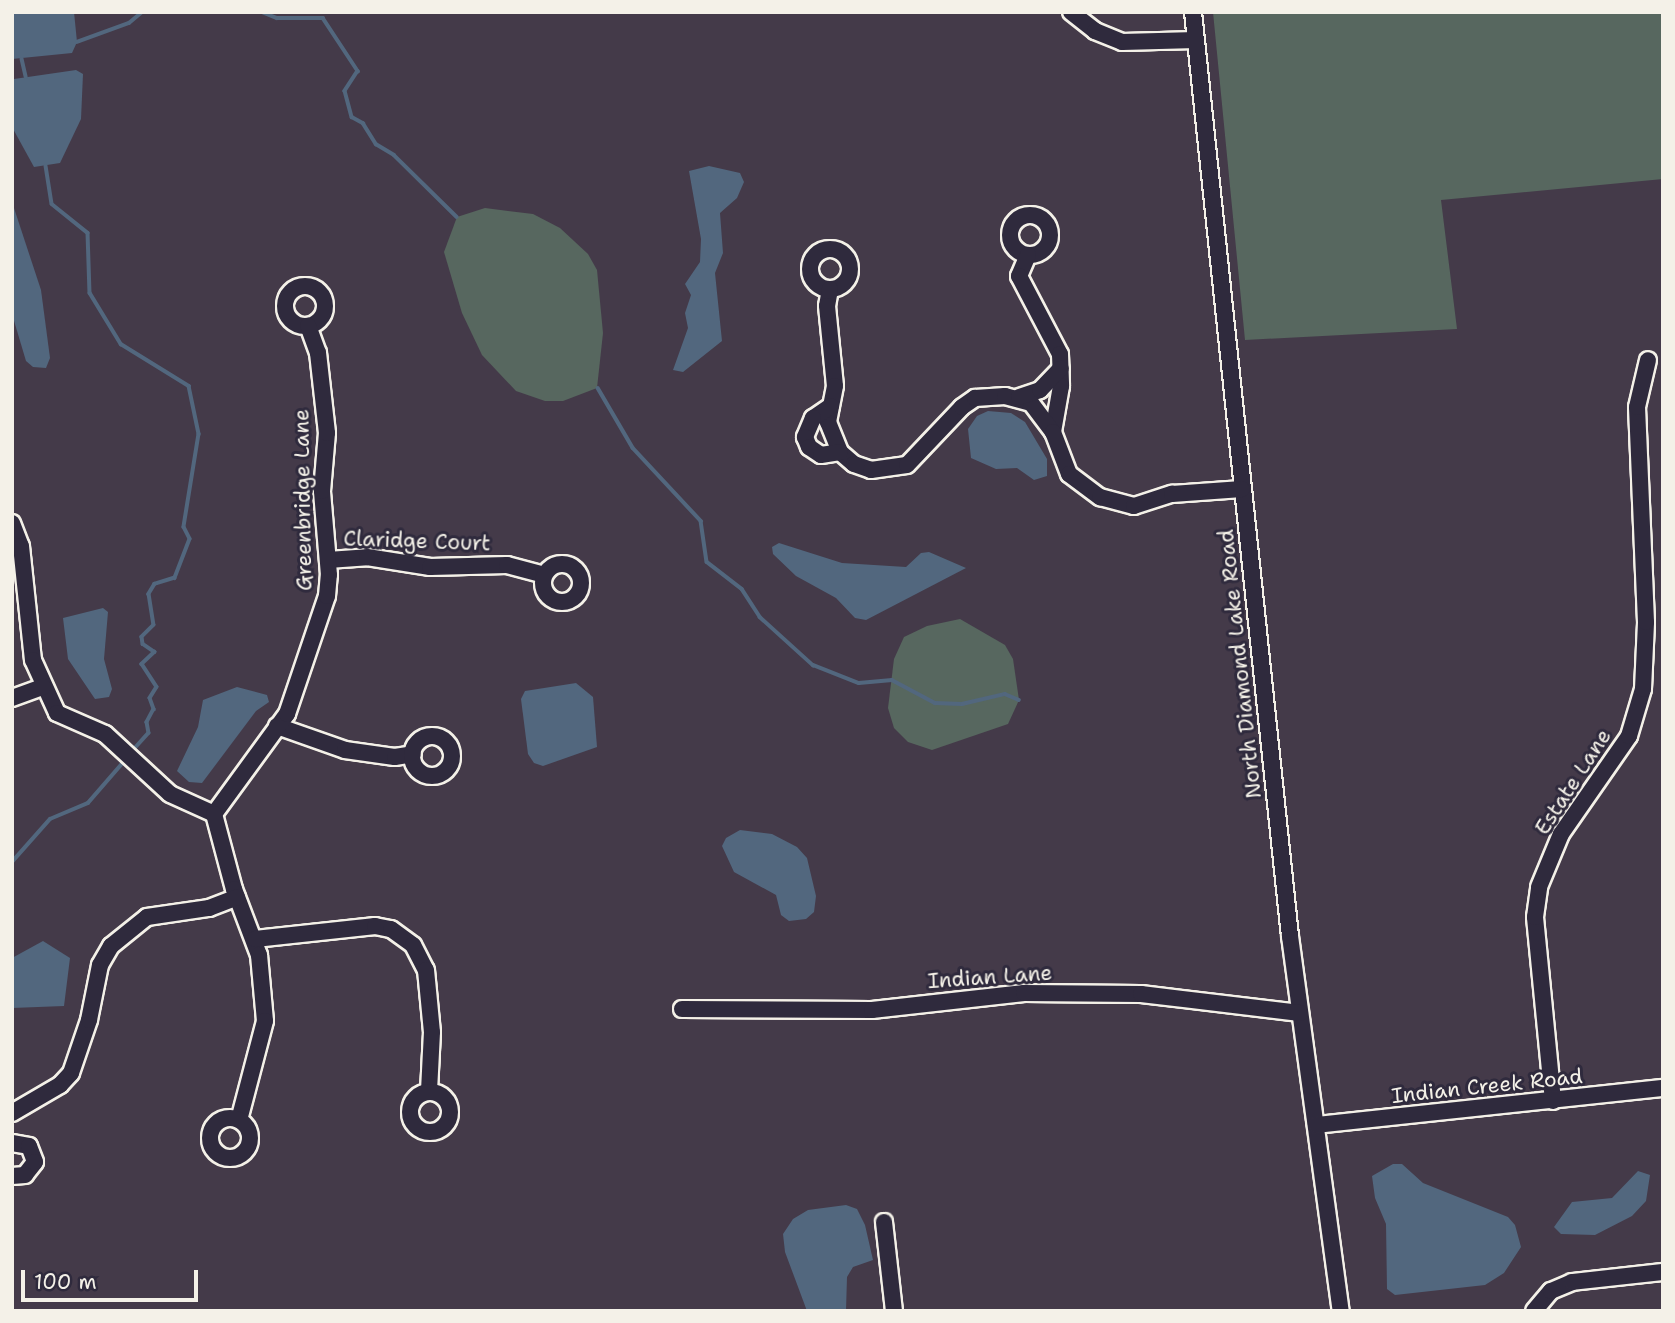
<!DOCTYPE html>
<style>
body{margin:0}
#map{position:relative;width:1675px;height:1323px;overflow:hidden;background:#443a49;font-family:"Shantell Sans",sans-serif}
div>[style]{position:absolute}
.green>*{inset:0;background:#57675f}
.water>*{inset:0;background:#52677e}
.stream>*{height:3.5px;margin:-1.75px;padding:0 1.75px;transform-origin:1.75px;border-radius:1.75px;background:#52677e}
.roads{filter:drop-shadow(2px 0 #f4f1e8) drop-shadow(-2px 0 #f4f1e8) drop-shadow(0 2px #f4f1e8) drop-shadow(0 -2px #f4f1e8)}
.minor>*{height:16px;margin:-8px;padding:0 8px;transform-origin:8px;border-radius:8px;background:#2f2a3d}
.minor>.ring{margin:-8px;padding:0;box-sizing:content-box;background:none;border:16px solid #2f2a3d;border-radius:50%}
span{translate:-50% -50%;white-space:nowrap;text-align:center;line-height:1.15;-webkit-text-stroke:6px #2f2a3d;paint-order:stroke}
.street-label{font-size:21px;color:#f4f1e8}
.frame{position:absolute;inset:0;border:14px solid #f4f1e8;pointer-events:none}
.scale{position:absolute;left:21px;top:1270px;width:177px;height:32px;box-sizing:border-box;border:4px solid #f4f1e8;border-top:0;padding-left:9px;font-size:21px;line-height:24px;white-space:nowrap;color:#f4f1e8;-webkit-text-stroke:5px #2f2a3d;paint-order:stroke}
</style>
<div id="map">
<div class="green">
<div style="clip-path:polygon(1213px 12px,1663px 12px,1663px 179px,1441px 200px,1457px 329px,1245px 340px)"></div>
<div style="clip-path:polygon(485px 208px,533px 214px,560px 228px,588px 254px,597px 270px,603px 333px,597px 388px,563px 401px,545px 401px,516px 391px,482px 355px,462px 313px,444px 252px,457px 217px)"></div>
<div style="clip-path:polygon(960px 619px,1005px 645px,1013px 659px,1019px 700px,1008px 724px,932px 750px,908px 742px,894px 728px,888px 708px,894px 659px,904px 637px,927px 626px)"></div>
</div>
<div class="water">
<div style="clip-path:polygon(12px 12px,74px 12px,77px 42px,72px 53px,12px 59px)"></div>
<div style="clip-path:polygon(76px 70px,83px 74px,81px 119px,60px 163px,34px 167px,12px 127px,14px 79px)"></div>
<div style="clip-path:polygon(709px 166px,740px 173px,744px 182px,737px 198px,720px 213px,723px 253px,715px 273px,722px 341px,683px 372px,673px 370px,688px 328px,685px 313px,691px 295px,685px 284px,700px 262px,701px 239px,689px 171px)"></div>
<div style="clip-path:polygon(12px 202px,41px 290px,50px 358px,46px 368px,33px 367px,26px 361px,12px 314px)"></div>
<div style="clip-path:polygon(988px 411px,1011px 413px,1025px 422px,1047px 459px,1047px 476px,1034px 480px,1017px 468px,996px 469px,971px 458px,968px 429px,977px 416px)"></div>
<div style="clip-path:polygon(779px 543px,842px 563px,906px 567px,921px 553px,929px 552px,966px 568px,866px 620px,855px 618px,836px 598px,796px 576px,773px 554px,772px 547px)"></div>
<div style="clip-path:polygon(103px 608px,108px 612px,104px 659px,112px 689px,109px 697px,95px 699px,68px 659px,63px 618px)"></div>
<div style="clip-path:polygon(576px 683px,593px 697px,597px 747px,543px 766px,534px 763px,528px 754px,521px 699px,525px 691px)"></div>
<div style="clip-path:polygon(237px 687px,267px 695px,269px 702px,256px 711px,202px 783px,189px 782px,177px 771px,198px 727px,203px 700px)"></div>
<div style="clip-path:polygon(740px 830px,772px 834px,797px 847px,807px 858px,816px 896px,814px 912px,806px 919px,789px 921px,781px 915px,776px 895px,734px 872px,722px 846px,726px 838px)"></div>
<div style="clip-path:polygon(43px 941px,70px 958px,64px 1006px,12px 1008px,12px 958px)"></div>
<div style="clip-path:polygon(1393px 1164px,1402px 1164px,1423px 1183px,1508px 1217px,1515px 1225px,1521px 1247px,1504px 1273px,1485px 1285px,1395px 1295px,1387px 1289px,1386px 1224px,1375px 1198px,1372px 1176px)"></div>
<div style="clip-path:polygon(1638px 1171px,1650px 1175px,1646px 1201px,1632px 1216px,1595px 1235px,1561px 1234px,1554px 1227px,1572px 1202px,1612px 1198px)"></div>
<div style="clip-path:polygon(846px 1205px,857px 1209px,865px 1225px,873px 1260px,853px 1267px,847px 1277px,846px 1311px,807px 1311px,785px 1252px,783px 1234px,793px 1219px,808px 1210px)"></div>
</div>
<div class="stream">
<div style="left:262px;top:12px;width:16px;rotate:22deg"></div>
<div style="left:277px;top:18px;width:46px"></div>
<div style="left:323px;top:18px;width:64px;rotate:56.6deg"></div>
<div style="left:358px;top:71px;width:24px;rotate:123deg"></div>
<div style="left:345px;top:91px;width:27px;rotate:75deg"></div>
<div style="left:352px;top:117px;width:13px;rotate:29deg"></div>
<div style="left:363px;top:123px;width:25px;rotate:58deg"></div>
<div style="left:376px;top:144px;width:21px;rotate:31deg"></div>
<div style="left:394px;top:155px;width:88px;rotate:44.5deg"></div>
<div style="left:77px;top:42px;width:55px;rotate:-20.1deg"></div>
<div style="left:129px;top:23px;width:17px;rotate:-40deg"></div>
<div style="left:22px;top:59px;width:18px;rotate:77deg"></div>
<div style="left:46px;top:166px;width:38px;rotate:81deg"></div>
<div style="left:52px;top:204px;width:46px;rotate:38.9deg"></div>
<div style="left:88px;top:233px;width:60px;rotate:88.1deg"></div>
<div style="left:90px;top:293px;width:60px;rotate:58.7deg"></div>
<div style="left:121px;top:344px;width:80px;rotate:31.7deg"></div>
<div style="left:189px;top:386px;width:49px;rotate:78.2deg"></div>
<div style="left:199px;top:434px;width:94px;rotate:99.2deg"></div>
<div style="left:184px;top:527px;width:13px;rotate:63deg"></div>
<div style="left:190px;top:539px;width:42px;rotate:111deg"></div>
<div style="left:175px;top:578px;width:21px;rotate:163deg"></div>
<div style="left:155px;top:584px;width:12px;rotate:121deg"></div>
<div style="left:149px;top:594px;width:31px;rotate:81deg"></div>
<div style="left:154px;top:625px;width:17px;rotate:135deg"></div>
<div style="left:142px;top:637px;width:7px;rotate:82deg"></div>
<div style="left:143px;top:644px;width:14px;rotate:34deg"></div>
<div style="left:155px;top:652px;width:18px;rotate:137deg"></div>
<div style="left:142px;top:664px;width:27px;rotate:57deg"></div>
<div style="left:157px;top:687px;width:13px;rotate:122deg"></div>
<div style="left:150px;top:698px;width:12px;rotate:70deg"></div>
<div style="left:154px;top:709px;width:15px;rotate:118deg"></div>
<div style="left:147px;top:722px;width:11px;rotate:80deg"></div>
<div style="left:149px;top:733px;width:25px;rotate:132deg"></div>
<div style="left:598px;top:388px;width:69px;rotate:59.7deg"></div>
<div style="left:633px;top:448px;width:100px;rotate:47deg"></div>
<div style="left:701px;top:521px;width:41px;rotate:81.7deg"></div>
<div style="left:707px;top:562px;width:44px;rotate:37.6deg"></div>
<div style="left:742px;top:589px;width:33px;rotate:57deg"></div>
<div style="left:760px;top:617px;width:72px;rotate:42.2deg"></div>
<div style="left:813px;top:665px;width:49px;rotate:21.4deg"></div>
<div style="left:859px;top:683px;width:33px;rotate:-5deg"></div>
<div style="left:892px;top:680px;width:49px;rotate:28.1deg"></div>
<div style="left:935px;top:703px;width:27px;rotate:2deg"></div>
<div style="left:962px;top:704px;width:44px;rotate:-13.1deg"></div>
<div style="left:1005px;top:694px;width:15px;rotate:23deg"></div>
<div style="left:12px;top:862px;width:57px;rotate:-48.5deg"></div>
<div style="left:50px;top:819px;width:41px;rotate:-22.8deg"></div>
<div style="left:88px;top:803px;width:60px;rotate:-49.1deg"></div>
</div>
<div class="roads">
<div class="minor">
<div style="left:1071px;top:12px;width:31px;rotate:38deg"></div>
<div style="left:1095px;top:31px;width:29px;rotate:22deg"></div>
<div style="left:1122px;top:42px;width:74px;rotate:-1.5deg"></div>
<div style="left:1193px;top:12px;width:929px;rotate:84.01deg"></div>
<div style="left:1290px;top:936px;width:378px;rotate:82.3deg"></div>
<div class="ring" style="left:1010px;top:215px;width:24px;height:24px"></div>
<div class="ring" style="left:810px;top:249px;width:24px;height:24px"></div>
<div style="left:1028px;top:255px;width:23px;rotate:113deg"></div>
<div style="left:1019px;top:276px;width:88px;rotate:62.3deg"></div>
<div style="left:1060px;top:354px;width:32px;rotate:88deg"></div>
<div style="left:1061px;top:386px;width:47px;rotate:99.9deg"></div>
<div class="ring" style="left:285px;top:286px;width:24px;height:24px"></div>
<div style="left:830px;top:289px;width:17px;rotate:100deg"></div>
<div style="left:827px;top:306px;width:80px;rotate:84.3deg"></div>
<div style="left:835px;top:386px;width:37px;rotate:101deg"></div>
<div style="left:828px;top:422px;width:32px;rotate:68deg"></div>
<div style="left:840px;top:452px;width:18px;rotate:41deg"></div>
<div style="left:854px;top:464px;width:18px;rotate:19deg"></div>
<div style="left:871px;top:470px;width:36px;rotate:-8deg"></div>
<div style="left:907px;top:465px;width:80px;rotate:-46.5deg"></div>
<div style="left:962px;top:407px;width:16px;rotate:-35deg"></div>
<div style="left:975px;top:398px;width:30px;rotate:-4deg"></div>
<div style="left:1005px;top:396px;width:27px;rotate:15deg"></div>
<div style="left:1031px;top:403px;width:36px;rotate:53deg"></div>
<div style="left:1053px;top:432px;width:45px;rotate:69.1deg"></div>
<div style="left:1069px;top:474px;width:39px;rotate:37deg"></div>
<div style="left:1100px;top:497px;width:35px;rotate:15deg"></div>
<div style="left:1134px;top:506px;width:40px;rotate:-18deg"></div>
<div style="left:1172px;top:494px;width:70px;rotate:-4.1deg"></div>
<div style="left:1019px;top:397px;width:22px;rotate:-18deg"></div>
<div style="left:1040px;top:390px;width:30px;rotate:-46deg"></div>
<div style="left:831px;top:406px;width:22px;rotate:146deg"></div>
<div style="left:813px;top:418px;width:21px;rotate:113deg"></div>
<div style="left:805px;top:437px;width:11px;rotate:68deg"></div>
<div style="left:809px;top:447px;width:14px;rotate:34deg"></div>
<div style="left:821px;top:455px;width:19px;rotate:-9deg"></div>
<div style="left:12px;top:523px;width:25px;rotate:69deg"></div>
<div style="left:21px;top:546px;width:115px;rotate:84deg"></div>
<div style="left:33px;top:660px;width:58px;rotate:65.6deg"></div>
<div style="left:57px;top:713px;width:52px;rotate:23.6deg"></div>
<div style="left:105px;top:734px;width:88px;rotate:42.7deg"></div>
<div style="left:170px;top:794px;width:48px;rotate:24.4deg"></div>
<div style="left:328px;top:560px;width:39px;rotate:-4deg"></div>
<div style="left:367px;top:557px;width:64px;rotate:9deg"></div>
<div style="left:430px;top:567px;width:77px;rotate:-1.5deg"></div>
<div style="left:507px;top:565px;width:38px;rotate:15deg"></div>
<div class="ring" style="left:543px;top:564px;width:22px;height:22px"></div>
<div style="left:12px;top:698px;width:33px;rotate:-20deg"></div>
<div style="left:277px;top:726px;width:72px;rotate:19.4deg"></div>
<div style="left:345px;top:750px;width:50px;rotate:8deg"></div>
<div style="left:395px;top:757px;width:18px;rotate:-9deg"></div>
<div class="ring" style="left:412px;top:736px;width:24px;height:24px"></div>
<div style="left:214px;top:814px;width:124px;rotate:-53.9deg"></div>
<div style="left:287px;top:714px;width:125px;rotate:-71.3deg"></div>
<div style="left:327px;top:596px;width:21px;rotate:-85deg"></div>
<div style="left:329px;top:575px;width:84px;rotate:-94.8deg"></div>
<div style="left:322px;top:491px;width:58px;rotate:-85.1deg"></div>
<div style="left:327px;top:433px;width:81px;rotate:-96.4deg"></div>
<div style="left:318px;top:353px;width:29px;rotate:-110deg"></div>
<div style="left:214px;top:814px;width:78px;rotate:75.1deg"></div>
<div style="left:234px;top:889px;width:71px;rotate:69.3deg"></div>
<div style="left:259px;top:955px;width:66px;rotate:84.8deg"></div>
<div style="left:265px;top:1021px;width:102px;rotate:104.7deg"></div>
<div style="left:255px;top:939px;width:121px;rotate:-6.2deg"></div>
<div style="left:375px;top:926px;width:16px;rotate:11deg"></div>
<div style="left:391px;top:929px;width:27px;rotate:36deg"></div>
<div style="left:413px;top:945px;width:28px;rotate:63deg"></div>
<div style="left:426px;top:970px;width:62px;rotate:84.5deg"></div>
<div style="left:432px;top:1032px;width:60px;rotate:92.9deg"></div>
<div style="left:682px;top:1009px;width:190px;rotate:0.3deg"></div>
<div style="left:872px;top:1010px;width:153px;rotate:-6.4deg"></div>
<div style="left:1024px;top:993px;width:117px;rotate:0.5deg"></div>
<div style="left:1141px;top:994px;width:160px;rotate:6.8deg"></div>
<div class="ring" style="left:410px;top:1092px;width:24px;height:24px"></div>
<div style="left:1553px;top:1101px;width:185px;rotate:-95.6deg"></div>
<div style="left:1535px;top:917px;width:30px;rotate:-82deg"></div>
<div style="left:1539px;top:887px;width:57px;rotate:-67.5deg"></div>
<div style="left:1561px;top:834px;width:119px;rotate:-55.2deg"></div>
<div style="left:1629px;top:736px;width:49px;rotate:-73.4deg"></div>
<div style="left:1643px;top:689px;width:67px;rotate:-87.4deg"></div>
<div style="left:1646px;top:622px;width:215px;rotate:-92.4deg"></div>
<div style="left:1637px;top:407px;width:48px;rotate:-76.8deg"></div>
<div style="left:12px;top:1113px;width:56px;rotate:-30.3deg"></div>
<div style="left:60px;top:1085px;width:16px;rotate:-47deg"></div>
<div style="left:71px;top:1073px;width:56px;rotate:-71.2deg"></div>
<div style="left:89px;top:1020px;width:56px;rotate:-78.7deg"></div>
<div style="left:100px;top:965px;width:22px;rotate:-60deg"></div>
<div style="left:111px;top:946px;width:46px;rotate:-38.9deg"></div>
<div style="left:147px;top:917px;width:63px;rotate:-8.3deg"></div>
<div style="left:209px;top:908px;width:30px;rotate:-21deg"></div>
<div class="ring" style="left:210px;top:1118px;width:24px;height:24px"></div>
<div style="left:1316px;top:1125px;width:349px;rotate:-6.1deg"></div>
<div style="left:12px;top:1143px;width:17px;rotate:10deg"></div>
<div style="left:29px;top:1146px;width:17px;rotate:69deg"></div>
<div style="left:35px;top:1162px;width:16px;rotate:128deg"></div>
<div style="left:25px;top:1175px;width:13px;rotate:176deg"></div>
<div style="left:884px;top:1222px;width:90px;rotate:83.6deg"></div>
<div style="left:1534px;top:1311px;width:26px;rotate:-50deg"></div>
<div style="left:1551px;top:1291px;width:23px;rotate:-23deg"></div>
<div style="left:1572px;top:1282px;width:92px;rotate:-6.3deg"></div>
</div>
</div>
<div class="street-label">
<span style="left:303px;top:500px;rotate:-91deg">Greenbridge Lane</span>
<span style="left:417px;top:541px;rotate:2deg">Claridge Court</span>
<span style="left:1240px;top:664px;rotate:-96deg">North Diamond Lake Road</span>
<span style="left:1573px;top:782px;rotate:-57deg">Estate Lane</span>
<span style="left:990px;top:977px;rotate:-4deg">Indian Lane</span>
<span style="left:1487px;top:1086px;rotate:-6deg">Indian Creek Road</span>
</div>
<div class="frame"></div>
<div class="scale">100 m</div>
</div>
